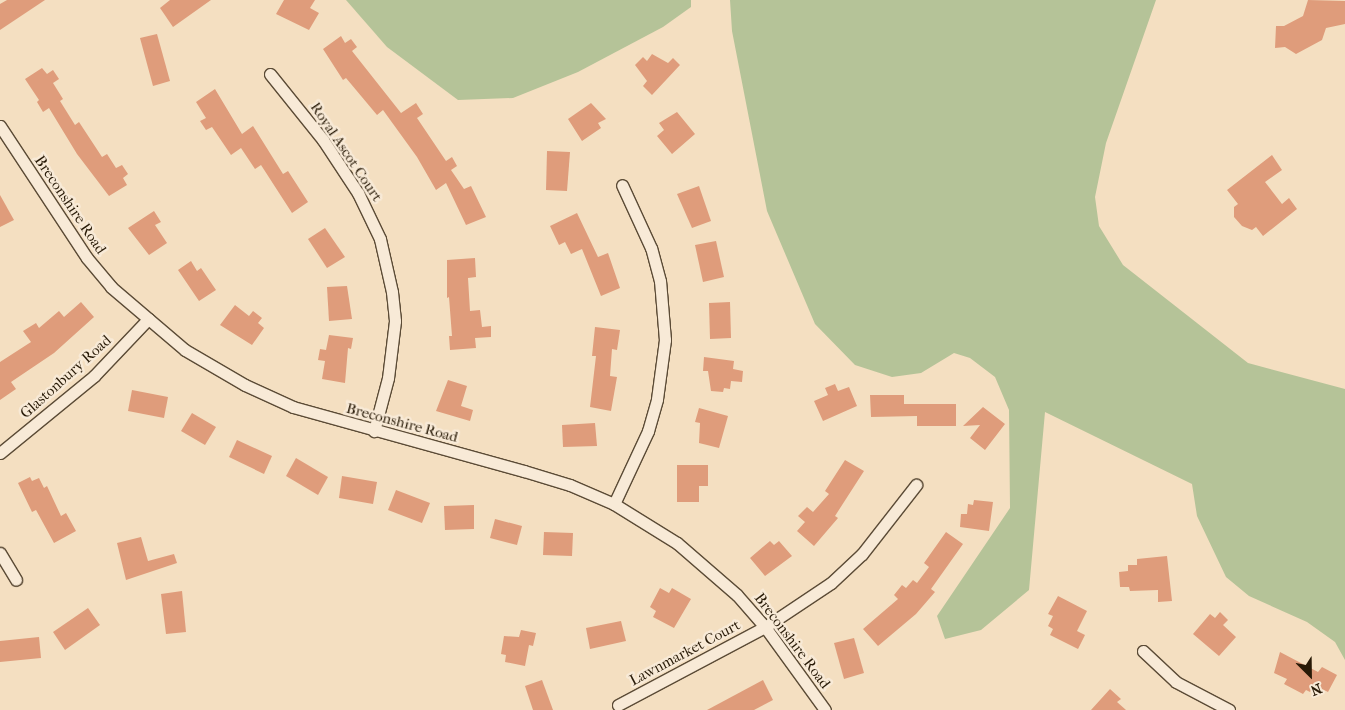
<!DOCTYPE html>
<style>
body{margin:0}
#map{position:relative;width:1345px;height:710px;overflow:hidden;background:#f4dfc1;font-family:"IM FELL French Canon",serif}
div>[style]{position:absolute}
.green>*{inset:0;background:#b5c398}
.building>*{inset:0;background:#df9c7b}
.roads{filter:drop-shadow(1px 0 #5b4b36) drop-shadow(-1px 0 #5b4b36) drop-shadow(0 1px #5b4b36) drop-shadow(0 -1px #5b4b36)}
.street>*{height:11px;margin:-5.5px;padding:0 5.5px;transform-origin:5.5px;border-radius:5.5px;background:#f8ead7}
span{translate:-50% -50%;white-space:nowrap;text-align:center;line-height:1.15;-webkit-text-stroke:5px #f8ead7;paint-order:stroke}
.street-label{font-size:15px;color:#281a07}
.north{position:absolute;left:1285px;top:650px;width:50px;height:50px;-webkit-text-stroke:4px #f8ead7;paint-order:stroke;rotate:157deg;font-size:14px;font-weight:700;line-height:20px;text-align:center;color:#281a07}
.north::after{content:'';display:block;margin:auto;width:18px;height:22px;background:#281a07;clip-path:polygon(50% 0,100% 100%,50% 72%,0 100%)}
</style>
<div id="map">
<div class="green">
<div style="clip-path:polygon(346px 0,691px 0,691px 7px,663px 27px,578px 72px,513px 98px,458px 100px,387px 47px)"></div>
<div style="clip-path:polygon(730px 0,1156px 0,1106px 143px,1095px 197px,1099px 226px,1123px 265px,1248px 363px,1345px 389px,1345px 660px,1335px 642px,1307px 622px,1249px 596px,1226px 577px,1197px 516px,1192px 484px,1045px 412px,1029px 590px,981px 630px,945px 639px,937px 616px,1010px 508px,1009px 410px,995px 377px,970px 358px,954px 353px,921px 373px,892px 377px,855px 365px,815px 324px,767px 211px,732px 31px)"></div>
</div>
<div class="building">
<div style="clip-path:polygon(7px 0,45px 0,0 30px,0 4px)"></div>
<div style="clip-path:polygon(170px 0,211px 0,173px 27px,160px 8px)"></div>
<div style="clip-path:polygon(284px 0,315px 0,310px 8px,319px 13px,309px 30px,276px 14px)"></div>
<div style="clip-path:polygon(1308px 0,1345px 1px,1345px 24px,1326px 28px,1322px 40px,1296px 54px,1285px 47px,1275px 48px,1276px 26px,1284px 26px,1303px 16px)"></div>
<div style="clip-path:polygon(157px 34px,170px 81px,153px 86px,140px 38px)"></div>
<div style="clip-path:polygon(341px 36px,345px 43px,351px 39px,357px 47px,352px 51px,401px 113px,416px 103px,423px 114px,417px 118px,446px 161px,452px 157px,457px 166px,451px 170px,464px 189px,471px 186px,486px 217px,466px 225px,446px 183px,436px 190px,417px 157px,383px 110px,377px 115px,346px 78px,343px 80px,323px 49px)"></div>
<div style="clip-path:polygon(652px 54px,668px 63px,673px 58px,680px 65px,652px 95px,643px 86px,647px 81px,635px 65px,643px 57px,647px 61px)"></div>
<div style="clip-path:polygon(42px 68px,47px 74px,53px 70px,59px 79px,53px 83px,63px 99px,60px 101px,75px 125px,79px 122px,102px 157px,107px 154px,116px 168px,122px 165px,128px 174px,123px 178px,127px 185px,109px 196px,77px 154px,49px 108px,43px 112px,37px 102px,39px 100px,25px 79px)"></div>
<div style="clip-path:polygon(215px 89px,242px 134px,253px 126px,283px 174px,288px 171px,308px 202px,292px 213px,261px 165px,255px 169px,241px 148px,231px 155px,212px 127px,206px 130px,200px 121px,206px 118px,196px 102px)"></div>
<div style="clip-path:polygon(591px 103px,606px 119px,598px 123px,601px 128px,582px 141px,568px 119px)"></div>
<div style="clip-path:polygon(677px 112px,695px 134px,672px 154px,657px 136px,664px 130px,659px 123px)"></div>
<div style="clip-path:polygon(547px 151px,570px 152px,567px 191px,546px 190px)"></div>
<div style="clip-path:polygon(1272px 155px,1282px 170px,1265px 182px,1282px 204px,1289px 198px,1297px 209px,1263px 236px,1256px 227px,1252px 230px,1242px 226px,1234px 217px,1234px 207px,1238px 204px,1227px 190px)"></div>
<div style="clip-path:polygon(699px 186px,711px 221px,692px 228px,677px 194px)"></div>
<div style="clip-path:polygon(0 195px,14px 220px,0 227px)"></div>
<div style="clip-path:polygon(154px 211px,161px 222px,155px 225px,167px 243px,149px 255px,128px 228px)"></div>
<div style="clip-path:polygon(577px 213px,598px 257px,608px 253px,620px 288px,601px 296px,582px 249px,571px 254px,565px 242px,559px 245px,550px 226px)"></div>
<div style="clip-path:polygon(325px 228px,345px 257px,327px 268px,308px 239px)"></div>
<div style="clip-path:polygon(716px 241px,724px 277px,703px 282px,695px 245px)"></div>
<div style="clip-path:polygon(475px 258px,476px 277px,468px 278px,470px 311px,480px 310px,482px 327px,491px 326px,491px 337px,475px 338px,476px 348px,450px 350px,449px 336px,452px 336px,449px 297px,447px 298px,447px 260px)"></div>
<div style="clip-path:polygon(191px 261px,197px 271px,201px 268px,216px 290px,199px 301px,178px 270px)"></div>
<div style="clip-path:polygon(347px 286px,352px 319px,329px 321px,327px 287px)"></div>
<div style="clip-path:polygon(81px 302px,94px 317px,54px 353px,11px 382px,16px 389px,0 400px,0 362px,31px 342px,23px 331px,36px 323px,39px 328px,59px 311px,64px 317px)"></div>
<div style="clip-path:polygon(730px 302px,731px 338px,710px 339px,709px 303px)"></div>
<div style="clip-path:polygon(235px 305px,249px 316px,253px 311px,262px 318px,258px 323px,264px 328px,252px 345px,220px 325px)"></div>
<div style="clip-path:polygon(595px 327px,620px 330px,617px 350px,612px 349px,610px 376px,617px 377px,611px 411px,590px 407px,596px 356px,592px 356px)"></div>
<div style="clip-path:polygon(329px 335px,353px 338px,351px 349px,348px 348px,345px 383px,322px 379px,325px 361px,318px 360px,320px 349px,326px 350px)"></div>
<div style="clip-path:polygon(704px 357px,734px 361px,733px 369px,743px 371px,742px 382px,731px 381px,730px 389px,724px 388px,723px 392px,711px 391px,708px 371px,703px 371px)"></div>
<div style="clip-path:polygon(448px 380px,467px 386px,461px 406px,473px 410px,470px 421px,436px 411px)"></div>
<div style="clip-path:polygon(835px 384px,838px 391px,849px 387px,857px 406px,823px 421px,814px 401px,828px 395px,825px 388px)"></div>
<div style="clip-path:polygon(132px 390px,168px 397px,164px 418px,128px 411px)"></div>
<div style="clip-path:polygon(870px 395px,904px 395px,904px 404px,956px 404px,956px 426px,917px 426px,917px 416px,871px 417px)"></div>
<div style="clip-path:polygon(983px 407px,1005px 424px,985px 450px,970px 438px,980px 425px,963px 426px)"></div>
<div style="clip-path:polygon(699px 408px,728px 416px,719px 448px,699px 443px,700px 423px,695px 422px)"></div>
<div style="clip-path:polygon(192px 413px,216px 427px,205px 445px,181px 431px)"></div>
<div style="clip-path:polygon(595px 423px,597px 446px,563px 447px,562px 425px)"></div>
<div style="clip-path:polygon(237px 440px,272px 456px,264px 474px,229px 457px)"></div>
<div style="clip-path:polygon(296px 458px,328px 477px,318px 495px,286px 476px)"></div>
<div style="clip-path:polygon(845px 460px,864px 471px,835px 516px,838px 518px,814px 546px,797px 531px,805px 522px,798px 516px,807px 507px,813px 512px,829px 494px,825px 491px)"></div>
<div style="clip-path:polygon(677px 465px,708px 465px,708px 486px,699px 486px,699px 502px,677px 502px)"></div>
<div style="clip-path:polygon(342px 476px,377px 482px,373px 504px,339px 498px)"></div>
<div style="clip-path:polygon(30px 477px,32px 481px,39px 478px,44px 488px,47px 486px,61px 516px,66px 513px,76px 531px,54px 543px,36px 510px,32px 512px,18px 483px)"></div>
<div style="clip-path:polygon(396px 490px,430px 503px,422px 523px,388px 510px)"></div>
<div style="clip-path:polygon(974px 500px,993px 502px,989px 531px,960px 527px,961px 514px,967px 514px,968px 504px,973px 505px)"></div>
<div style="clip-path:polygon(474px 505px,474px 529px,445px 530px,444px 506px)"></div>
<div style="clip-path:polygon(495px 519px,522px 526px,517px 545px,490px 538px)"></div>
<div style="clip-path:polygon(544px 532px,573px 533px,572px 556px,543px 555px)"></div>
<div style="clip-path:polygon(946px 532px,963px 544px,931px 589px,935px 592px,916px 614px,878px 646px,863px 629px,898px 599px,894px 595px,902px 585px,906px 588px,913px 580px,917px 583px,929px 567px,924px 563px)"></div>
<div style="clip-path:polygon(141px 537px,148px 561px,174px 554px,177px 563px,126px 580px,117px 543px)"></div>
<div style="clip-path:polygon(770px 541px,774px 545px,779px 541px,792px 556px,765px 576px,750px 558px)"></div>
<div style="clip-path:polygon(1167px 556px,1172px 601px,1158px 602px,1158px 590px,1130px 591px,1129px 587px,1120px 587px,1119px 572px,1128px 571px,1128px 565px,1137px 565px,1137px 559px)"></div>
<div style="clip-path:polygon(660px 588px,669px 593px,672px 588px,691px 599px,674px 628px,653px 617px,656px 611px,650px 607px)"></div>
<div style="clip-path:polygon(182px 591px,186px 632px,166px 634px,161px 594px)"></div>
<div style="clip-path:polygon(1058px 596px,1087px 611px,1077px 631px,1085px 635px,1078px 649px,1050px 635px,1053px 629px,1048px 626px,1053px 616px,1048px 614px)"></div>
<div style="clip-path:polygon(88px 608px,100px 625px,65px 650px,53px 632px)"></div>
<div style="clip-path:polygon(1220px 612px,1228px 620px,1223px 625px,1236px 637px,1219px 656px,1193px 634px,1210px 614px,1215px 618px)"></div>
<div style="clip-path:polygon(621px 621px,626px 641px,590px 649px,586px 628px)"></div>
<div style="clip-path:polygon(521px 630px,536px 633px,533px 646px,529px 645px,525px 666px,505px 662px,506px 655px,501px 654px,504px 636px,519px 637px)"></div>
<div style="clip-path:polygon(39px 637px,41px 658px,0 662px,0 641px)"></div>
<div style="clip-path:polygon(854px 638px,864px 673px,844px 679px,834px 643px)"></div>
<div style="clip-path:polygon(1280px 652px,1318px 672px,1322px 667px,1337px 675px,1328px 692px,1314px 685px,1310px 692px,1306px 690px,1303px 694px,1284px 684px,1287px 679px,1274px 673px)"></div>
<div style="clip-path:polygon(542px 680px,553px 710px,533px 710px,525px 686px)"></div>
<div style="clip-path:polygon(763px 680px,773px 700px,754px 710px,707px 710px)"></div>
<div style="clip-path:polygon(1110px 689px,1121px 699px,1117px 702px,1126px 710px,1091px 710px)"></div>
</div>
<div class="roads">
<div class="street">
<div style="left:270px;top:74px;width:85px;rotate:51.2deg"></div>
<div style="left:323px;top:140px;width:64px;rotate:56.6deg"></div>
<div style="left:358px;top:193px;width:51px;rotate:64.4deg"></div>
<div style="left:380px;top:239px;width:54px;rotate:77.2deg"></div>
<div style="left:392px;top:292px;width:29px;rotate:84deg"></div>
<div style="left:395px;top:321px;width:57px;rotate:97deg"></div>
<div style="left:388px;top:378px;width:55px;rotate:104.8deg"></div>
<div style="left:0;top:126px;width:158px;rotate:56.6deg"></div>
<div style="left:87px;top:258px;width:38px;rotate:50deg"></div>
<div style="left:111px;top:287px;width:97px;rotate:40.4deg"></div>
<div style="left:185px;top:350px;width:69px;rotate:30.3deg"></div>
<div style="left:245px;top:385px;width:53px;rotate:24.6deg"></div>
<div style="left:293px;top:407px;width:240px;rotate:15.5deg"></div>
<div style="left:524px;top:471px;width:48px;rotate:16.9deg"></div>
<div style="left:570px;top:485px;width:48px;rotate:23.4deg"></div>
<div style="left:614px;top:504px;width:74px;rotate:31.8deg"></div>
<div style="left:677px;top:543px;width:79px;rotate:40.9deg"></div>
<div style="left:737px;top:595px;width:43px;rotate:48.8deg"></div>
<div style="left:765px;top:627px;width:102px;rotate:54.1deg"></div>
<div style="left:0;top:453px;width:122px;rotate:-39.3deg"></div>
<div style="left:94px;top:376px;width:79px;rotate:-46.5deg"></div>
<div style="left:614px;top:504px;width:81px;rotate:-65deg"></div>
<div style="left:648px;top:431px;width:33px;rotate:-74deg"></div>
<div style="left:657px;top:399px;width:60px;rotate:-82.3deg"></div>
<div style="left:665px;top:340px;width:59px;rotate:-94.8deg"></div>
<div style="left:660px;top:281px;width:34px;rotate:-105deg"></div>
<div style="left:651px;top:248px;width:69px;rotate:-114.7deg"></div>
<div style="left:0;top:553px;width:31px;rotate:59deg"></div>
<div style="left:1143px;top:651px;width:45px;rotate:43.2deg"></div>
<div style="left:1176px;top:682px;width:60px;rotate:27.8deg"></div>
<div style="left:618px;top:705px;width:166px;rotate:-28deg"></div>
<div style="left:765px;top:627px;width:79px;rotate:-33.7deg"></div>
<div style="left:831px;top:583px;width:42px;rotate:-43.1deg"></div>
<div style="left:862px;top:554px;width:88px;rotate:-52deg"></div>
</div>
</div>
<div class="street-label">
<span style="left:346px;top:152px;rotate:56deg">Royal Ascot Court</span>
<span style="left:70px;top:205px;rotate:56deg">Breconshire Road</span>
<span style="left:66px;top:377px;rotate:-42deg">Glastonbury Road</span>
<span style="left:402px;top:423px;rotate:15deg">Breconshire Road</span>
<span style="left:792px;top:641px;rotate:53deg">Breconshire Road</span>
<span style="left:685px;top:653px;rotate:-28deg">Lawnmarket Court</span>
</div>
<div class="north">N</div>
</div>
